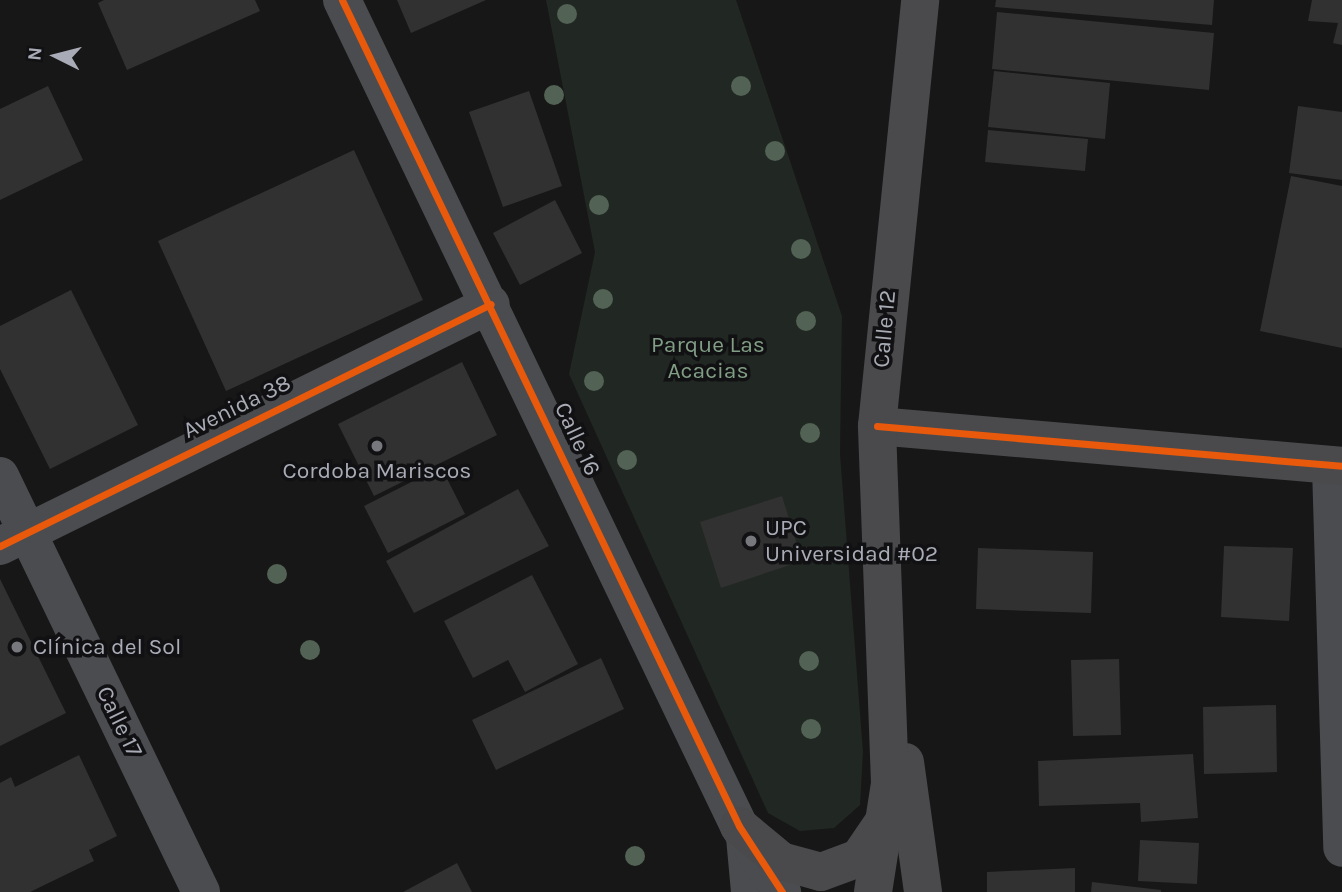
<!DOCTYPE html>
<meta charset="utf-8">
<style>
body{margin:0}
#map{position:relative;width:1342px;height:892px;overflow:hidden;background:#171717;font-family:Karla,sans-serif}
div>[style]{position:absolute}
.green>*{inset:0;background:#212722}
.building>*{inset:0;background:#313132}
.lane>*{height:28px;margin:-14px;padding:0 14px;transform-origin:14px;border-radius:14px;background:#4b4c4f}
.street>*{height:38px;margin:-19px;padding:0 19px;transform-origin:19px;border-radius:19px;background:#4b4c4f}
.secondary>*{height:38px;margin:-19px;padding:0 19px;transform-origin:19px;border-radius:19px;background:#4a4a4d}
.cycleway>*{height:7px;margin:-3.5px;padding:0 3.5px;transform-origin:3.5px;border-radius:3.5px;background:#e8590c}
.trees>*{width:20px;height:20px;margin:-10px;border-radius:50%;background:#526254}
.dots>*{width:19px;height:19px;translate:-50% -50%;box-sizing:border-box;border:4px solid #111113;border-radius:50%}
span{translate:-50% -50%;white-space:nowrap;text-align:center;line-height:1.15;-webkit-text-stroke:7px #111113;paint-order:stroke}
.street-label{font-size:23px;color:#a9acb6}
.park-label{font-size:23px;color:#829f86}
.poi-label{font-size:23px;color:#a9acb6}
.left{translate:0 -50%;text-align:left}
.north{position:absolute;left:21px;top:21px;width:70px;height:70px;-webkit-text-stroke:5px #111113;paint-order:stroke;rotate:276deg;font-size:19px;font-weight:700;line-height:28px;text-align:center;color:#a9acb6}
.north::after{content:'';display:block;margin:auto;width:24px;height:32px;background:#a9acb6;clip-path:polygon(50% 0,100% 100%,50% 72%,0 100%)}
</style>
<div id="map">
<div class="green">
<div style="clip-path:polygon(546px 0,736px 0,842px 316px,840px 454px,863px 752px,860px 805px,834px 828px,800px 831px,768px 813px,569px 374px,595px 252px)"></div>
</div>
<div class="building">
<div style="clip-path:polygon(104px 0,255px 0,260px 11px,127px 70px,98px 3px)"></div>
<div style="clip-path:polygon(397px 0,486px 0,411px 33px)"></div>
<div style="clip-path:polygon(996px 0,1214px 0,1212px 25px,995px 7px)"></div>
<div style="clip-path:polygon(1312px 0,1342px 0,1342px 45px,1333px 43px,1338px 23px,1308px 21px)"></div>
<div style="clip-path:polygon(997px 12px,1214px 33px,1209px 90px,992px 69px)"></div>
<div style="clip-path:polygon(994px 71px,1110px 83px,1105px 139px,988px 127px)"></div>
<div style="clip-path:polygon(48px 86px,83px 160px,0 200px,0 109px)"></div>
<div style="clip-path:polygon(529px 91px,562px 186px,503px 207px,469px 112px)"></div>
<div style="clip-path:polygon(1298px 106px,1342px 112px,1342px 180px,1289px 173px)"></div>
<div style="clip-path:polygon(988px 130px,1088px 139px,1085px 171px,985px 162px)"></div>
<div style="clip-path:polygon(354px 150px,423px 300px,226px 391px,158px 241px)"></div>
<div style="clip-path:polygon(1291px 176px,1342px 186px,1342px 348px,1260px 331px)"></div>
<div style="clip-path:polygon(555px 200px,582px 253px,520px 285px,493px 233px)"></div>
<div style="clip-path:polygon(71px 290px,138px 425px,50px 469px,0 369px,0 326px)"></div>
<div style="clip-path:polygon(462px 362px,497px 435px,374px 496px,338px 424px)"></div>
<div style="clip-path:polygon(441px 467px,465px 514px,388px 553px,364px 506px)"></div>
<div style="clip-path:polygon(518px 489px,549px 546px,414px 613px,386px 561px)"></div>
<div style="clip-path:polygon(782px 496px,802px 561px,721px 588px,700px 522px)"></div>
<div style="clip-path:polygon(1224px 546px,1293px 548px,1289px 621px,1221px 617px)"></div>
<div style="clip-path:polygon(978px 548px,1093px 552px,1091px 613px,976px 609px)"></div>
<div style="clip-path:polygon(532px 575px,578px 664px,525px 692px,508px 660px,473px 678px,444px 621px)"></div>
<div style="clip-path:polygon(0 579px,66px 713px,0 746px)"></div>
<div style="clip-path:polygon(601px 658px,624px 709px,496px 770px,472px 720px)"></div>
<div style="clip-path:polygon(1119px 659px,1121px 735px,1073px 736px,1071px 660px)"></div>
<div style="clip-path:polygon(1276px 705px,1277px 772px,1204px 774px,1203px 707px)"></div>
<div style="clip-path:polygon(1193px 754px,1198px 818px,1141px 822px,1140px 803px,1039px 806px,1038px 761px)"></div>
<div style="clip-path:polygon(79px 755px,117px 836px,89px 850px,94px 861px,65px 875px,30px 892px,0 892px,0 783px,11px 777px,15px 787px)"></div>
<div style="clip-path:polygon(1140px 840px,1199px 843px,1197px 884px,1138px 881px)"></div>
<div style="clip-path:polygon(457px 863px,472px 892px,403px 892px)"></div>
<div style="clip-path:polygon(1075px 868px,1075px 892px,987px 892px,987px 872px)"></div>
<div style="clip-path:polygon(1092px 882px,1161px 890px,1161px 892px,1091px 892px)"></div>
</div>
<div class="lane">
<div style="left:739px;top:826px;width:66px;rotate:84.8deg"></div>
</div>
<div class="street">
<div style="left:342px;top:0;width:916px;rotate:64.33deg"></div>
<div style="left:739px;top:826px;width:79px;rotate:56.9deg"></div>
<div style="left:1331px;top:467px;width:381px;rotate:88.3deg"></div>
<div style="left:0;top:476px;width:462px;rotate:64.2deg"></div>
<div style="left:0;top:546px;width:547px;rotate:-26.24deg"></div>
</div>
<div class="secondary">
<div style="left:877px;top:426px;width:467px;rotate:4.9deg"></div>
<div style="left:905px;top:762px;width:131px;rotate:82.1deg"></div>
<div style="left:739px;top:826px;width:55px;rotate:39.8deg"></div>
<div style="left:781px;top:861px;width:41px;rotate:15.4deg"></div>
<div style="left:821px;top:872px;width:40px;rotate:-20.2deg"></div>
<div style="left:859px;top:858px;width:42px;rotate:-55.6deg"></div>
<div style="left:873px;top:892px;width:110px;rotate:-81.1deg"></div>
<div style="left:890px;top:783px;width:357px;rotate:-92.1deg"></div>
<div style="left:877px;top:426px;width:428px;rotate:-84.2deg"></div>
</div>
<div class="cycleway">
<div style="left:342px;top:0;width:916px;rotate:64.33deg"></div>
<div style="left:739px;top:826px;width:79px;rotate:56.9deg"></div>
<div style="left:877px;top:426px;width:467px;rotate:4.9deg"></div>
<div style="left:0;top:546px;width:547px;rotate:-26.24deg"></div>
</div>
<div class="trees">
<div style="left:567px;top:14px"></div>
<div style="left:741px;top:86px"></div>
<div style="left:554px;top:95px"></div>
<div style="left:775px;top:151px"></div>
<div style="left:599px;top:205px"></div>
<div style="left:801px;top:249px"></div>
<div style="left:603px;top:299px"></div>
<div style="left:806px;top:321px"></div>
<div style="left:594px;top:381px"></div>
<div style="left:810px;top:433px"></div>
<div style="left:627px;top:460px"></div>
<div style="left:277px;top:574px"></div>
<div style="left:310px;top:650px"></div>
<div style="left:809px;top:661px"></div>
<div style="left:811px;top:729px"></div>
<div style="left:635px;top:856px"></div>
</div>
<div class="dots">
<div style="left:377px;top:446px;background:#76787e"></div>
<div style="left:751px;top:541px;background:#76787e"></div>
<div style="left:17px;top:647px;background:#76787e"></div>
</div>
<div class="street-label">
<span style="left:885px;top:329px;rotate:-85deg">Calle 12</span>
<span style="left:237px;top:407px;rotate:-26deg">Avenida 38</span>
<span style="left:577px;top:439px;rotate:65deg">Calle 16</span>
<span style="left:119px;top:722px;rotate:64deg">Calle 17</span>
</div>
<div class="park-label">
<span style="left:708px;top:358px">Parque Las<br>Acacias</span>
</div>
<div class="poi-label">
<span style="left:377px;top:471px">Cordoba Mariscos</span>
<span class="left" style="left:765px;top:541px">UPC<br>Universidad #02</span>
<span class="left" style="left:33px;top:647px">Clínica del Sol</span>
</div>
<div class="north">N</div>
</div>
